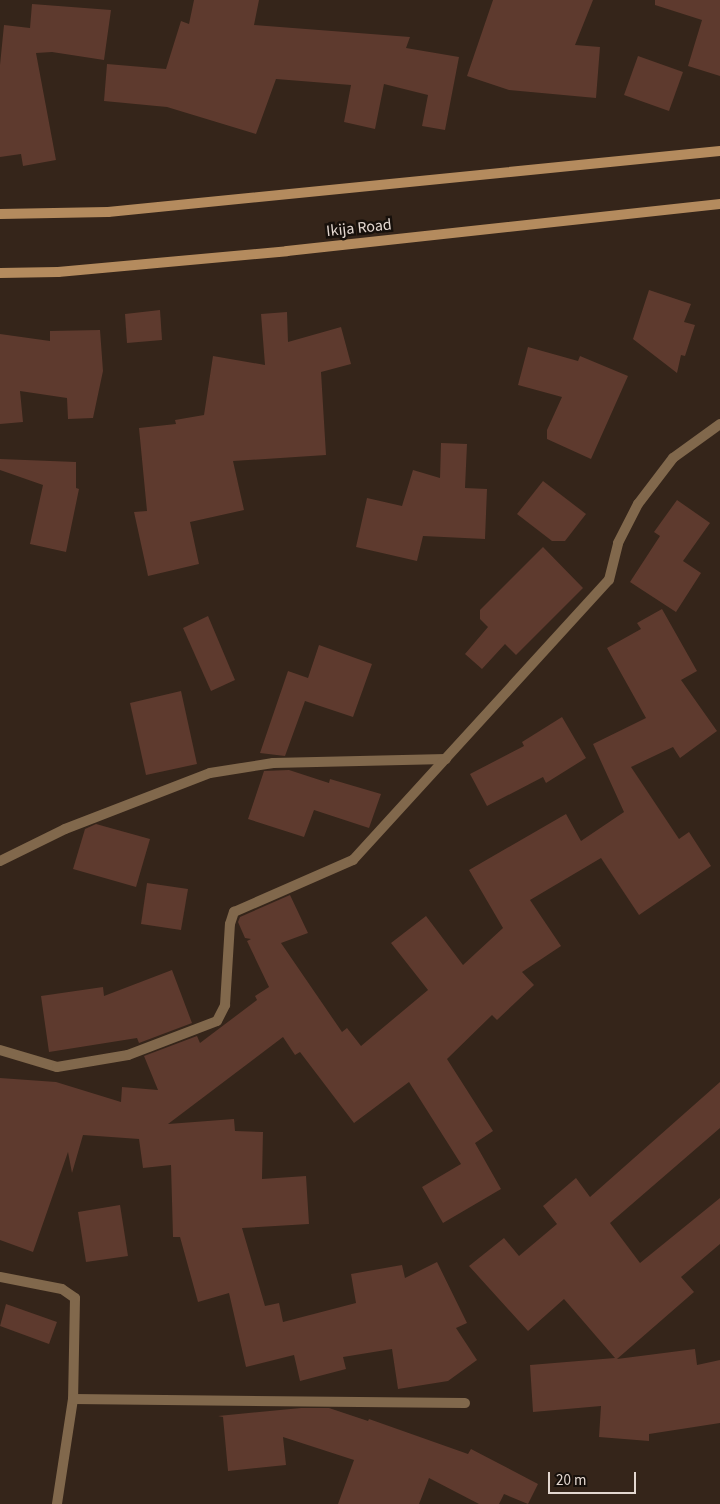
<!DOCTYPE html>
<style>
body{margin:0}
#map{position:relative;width:720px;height:1504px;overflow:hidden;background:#35251a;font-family:"Source Sans 3",sans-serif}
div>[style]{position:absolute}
.building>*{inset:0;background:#5e3a2e}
.street>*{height:10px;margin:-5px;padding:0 5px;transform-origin:5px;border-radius:5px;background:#81684c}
.secondary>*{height:10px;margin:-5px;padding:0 5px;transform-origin:5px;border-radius:5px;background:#b48b5e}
span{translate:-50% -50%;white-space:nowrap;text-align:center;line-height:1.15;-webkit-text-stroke:5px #17100b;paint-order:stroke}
.street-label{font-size:16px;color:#e3d7d0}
.scale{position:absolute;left:548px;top:1472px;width:88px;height:22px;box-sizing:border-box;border:2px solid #e3d7d0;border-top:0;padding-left:6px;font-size:15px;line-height:18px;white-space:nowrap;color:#e3d7d0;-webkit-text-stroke:4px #17100b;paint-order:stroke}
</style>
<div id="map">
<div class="building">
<div style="clip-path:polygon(194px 0,259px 0,254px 25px,410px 37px,406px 48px,459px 57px,445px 130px,422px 126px,428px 95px,384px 84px,375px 129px,344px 122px,351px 85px,276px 79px,256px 134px,167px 107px,104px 101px,107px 64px,166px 69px,181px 21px,189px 24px)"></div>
<div style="clip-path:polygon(493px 0,593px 0,575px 45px,600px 47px,596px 98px,509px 90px,467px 76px)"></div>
<div style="clip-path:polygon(655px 0,720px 0,720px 76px,688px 66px,702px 20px,655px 5px)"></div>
<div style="clip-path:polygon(32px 4px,111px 10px,104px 60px,52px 52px,36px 53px,56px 160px,23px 166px,21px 154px,0 157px,0 65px,4px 25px,30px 28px)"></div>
<div style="clip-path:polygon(638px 56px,683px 72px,669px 111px,624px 95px)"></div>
<div style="clip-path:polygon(649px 290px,691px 304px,684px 322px,695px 325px,685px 356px,681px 355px,677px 373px,633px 339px)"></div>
<div style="clip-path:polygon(160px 310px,162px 340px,127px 343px,125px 314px)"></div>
<div style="clip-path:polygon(287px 312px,288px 342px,341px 327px,351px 364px,321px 372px,326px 455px,233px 461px,244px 510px,190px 522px,199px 564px,148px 576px,134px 512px,147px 511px,139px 428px,176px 424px,175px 420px,204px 415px,213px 356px,265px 365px,261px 314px)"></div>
<div style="clip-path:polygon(100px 330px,103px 371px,93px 418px,68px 419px,67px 398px,20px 391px,23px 422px,0 424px,0 334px,50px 341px,50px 331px)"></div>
<div style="clip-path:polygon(528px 347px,578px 361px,580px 356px,628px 376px,591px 459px,547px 439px,547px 430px,562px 397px,518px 385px)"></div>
<div style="clip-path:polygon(441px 443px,467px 444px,465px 488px,487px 489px,485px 539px,423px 536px,417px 561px,356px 547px,367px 498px,402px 506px,413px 470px,440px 478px)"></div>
<div style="clip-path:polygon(0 459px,76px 462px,76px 488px,79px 489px,66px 552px,30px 544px,43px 485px,0 470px)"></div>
<div style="clip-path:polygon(543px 481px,586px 514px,565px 541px,552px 541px,517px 514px)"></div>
<div style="clip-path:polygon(677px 500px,710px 523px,683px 561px,701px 573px,676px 612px,630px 582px,660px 536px,654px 532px)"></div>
<div style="clip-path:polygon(543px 547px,583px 588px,516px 655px,505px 644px,482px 669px,465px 654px,488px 627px,480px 619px,480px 610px)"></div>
<div style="clip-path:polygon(662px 609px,697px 671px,681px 680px,717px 731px,680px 758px,673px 747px,631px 767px,679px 839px,689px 832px,711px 866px,639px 915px,601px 858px,530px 900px,561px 946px,522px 972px,534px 985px,497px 1020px,492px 1015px,447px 1059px,493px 1131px,475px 1143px,501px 1189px,443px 1223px,422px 1187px,461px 1164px,409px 1082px,354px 1123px,300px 1052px,295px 1055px,283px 1037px,168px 1124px,234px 1119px,235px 1131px,263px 1132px,262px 1179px,306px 1176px,309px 1224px,242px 1228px,265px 1306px,279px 1303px,283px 1322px,356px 1303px,351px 1274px,402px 1265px,405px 1278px,437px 1262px,467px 1323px,456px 1328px,477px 1360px,448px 1381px,398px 1389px,392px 1349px,343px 1357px,346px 1369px,300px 1381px,294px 1355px,246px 1367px,229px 1293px,198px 1302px,180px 1237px,173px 1237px,171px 1165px,143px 1168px,139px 1139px,83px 1135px,72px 1173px,68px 1152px,33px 1252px,0 1240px,0 1078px,56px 1082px,121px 1102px,122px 1087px,158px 1090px,144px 1056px,197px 1036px,200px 1043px,257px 1000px,255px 996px,269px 987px,247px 941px,251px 939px,245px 938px,238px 922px,240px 917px,290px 895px,308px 933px,281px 943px,342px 1032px,347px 1028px,361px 1046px,428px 990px,391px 943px,426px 916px,463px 965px,503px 928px,469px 870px,566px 814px,581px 841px,624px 812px,593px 744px,646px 718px,607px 648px,641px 629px,637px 623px)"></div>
<div style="clip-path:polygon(208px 616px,235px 680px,211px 691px,183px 628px)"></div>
<div style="clip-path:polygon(319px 645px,372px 664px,353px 717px,305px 701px,285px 756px,260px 753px,288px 671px,308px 678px)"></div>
<div style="clip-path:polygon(181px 691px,197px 764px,146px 775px,130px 703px)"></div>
<div style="clip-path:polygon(562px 717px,586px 758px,546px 783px,543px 777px,487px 806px,470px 774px,524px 746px,522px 742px)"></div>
<div style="clip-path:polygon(289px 770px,329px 783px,330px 779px,381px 794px,369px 828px,314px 810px,304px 837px,248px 819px,264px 771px)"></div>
<div style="clip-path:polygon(96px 824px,150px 839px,136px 887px,73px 869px,85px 829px)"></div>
<div style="clip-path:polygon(147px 883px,188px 889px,181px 930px,141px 924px)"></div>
<div style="clip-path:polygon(172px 970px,192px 1023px,139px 1043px,137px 1038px,49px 1052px,41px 996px,103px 987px,104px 996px)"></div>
<div style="clip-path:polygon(720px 1082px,720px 1128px,610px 1223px,640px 1263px,720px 1198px,720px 1244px,681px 1277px,694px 1292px,617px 1359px,695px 1349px,697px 1365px,720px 1360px,720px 1423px,649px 1434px,649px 1441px,599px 1437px,601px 1406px,533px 1412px,530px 1365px,615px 1358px,564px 1299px,528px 1331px,469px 1266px,504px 1238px,519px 1256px,557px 1224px,543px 1206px,576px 1178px,590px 1197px)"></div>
<div style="clip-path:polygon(120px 1205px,128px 1256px,86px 1262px,78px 1212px)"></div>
<div style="clip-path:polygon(6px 1304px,57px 1322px,49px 1344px,0 1326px)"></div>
<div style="clip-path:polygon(301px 1408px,329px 1408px,368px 1421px,369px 1419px,468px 1454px,471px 1449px,538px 1484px,528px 1504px,504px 1494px,499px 1504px,479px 1504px,429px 1478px,419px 1504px,338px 1504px,354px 1460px,283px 1437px,286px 1465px,228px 1471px,223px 1417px,218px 1416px)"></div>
</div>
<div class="street">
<div style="left:0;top:861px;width:72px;rotate:-26.2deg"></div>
<div style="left:65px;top:829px;width:155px;rotate:-21.1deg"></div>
<div style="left:210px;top:773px;width:64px;rotate:-9deg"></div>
<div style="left:273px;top:763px;width:173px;rotate:-1.3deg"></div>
<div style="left:0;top:1050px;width:59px;rotate:16.6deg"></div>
<div style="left:57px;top:1067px;width:72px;rotate:-9.6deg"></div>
<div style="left:128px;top:1055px;width:95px;rotate:-20.9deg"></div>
<div style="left:217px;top:1021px;width:18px;rotate:-63deg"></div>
<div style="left:225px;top:1005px;width:81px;rotate:-86.5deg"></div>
<div style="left:230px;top:924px;width:13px;rotate:-72deg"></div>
<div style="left:234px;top:912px;width:130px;rotate:-23.6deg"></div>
<div style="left:353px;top:860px;width:379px;rotate:-47.6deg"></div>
<div style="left:609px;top:580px;width:38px;rotate:-76deg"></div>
<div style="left:618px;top:543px;width:44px;rotate:-62.9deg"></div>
<div style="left:638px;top:504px;width:58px;rotate:-52.7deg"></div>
<div style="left:673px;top:458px;width:58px;rotate:-35.9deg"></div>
<div style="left:0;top:1277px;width:63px;rotate:11deg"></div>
<div style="left:62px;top:1289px;width:16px;rotate:35deg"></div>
<div style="left:75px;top:1298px;width:101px;rotate:91.1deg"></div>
<div style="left:73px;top:1399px;width:106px;rotate:98.7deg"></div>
<div style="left:73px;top:1399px;width:392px;rotate:0.6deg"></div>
</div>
<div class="secondary">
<div style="left:0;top:214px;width:108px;rotate:-1.1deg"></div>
<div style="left:108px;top:212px;width:615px;rotate:-5.69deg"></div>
<div style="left:0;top:273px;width:58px;rotate:-1deg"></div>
<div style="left:58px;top:272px;width:230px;rotate:-5.2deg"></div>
<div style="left:287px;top:251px;width:436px;rotate:-6.2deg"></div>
</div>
<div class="street-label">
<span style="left:359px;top:228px;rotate:-6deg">Ikija Road</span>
</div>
<div class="scale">20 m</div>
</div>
